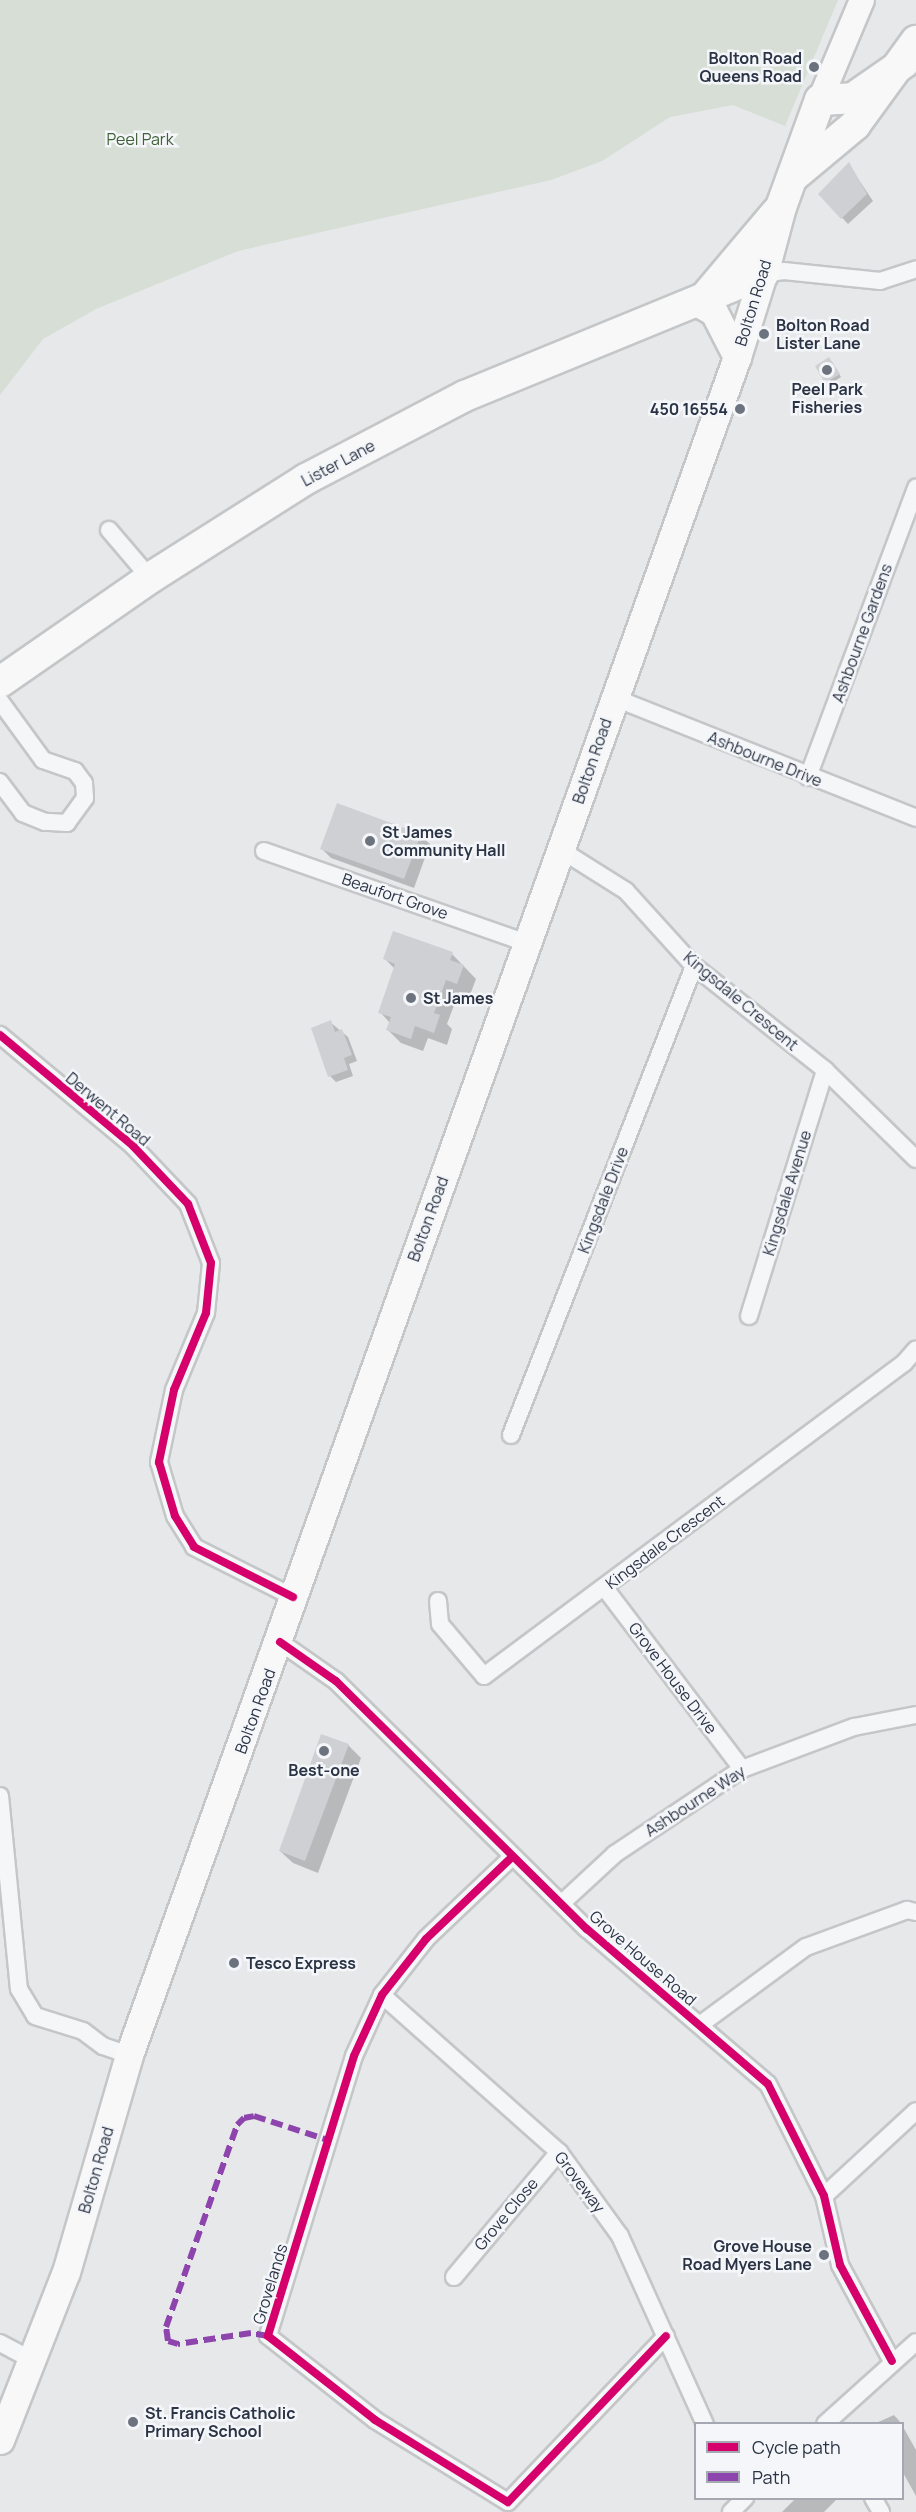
<!DOCTYPE html>
<style>
body{margin:0}
#map{position:relative;width:916px;height:2512px;overflow:hidden;background:#e6e8ea;font-family:Manrope,sans-serif}
div>[style]{position:absolute}
.green>*{inset:0;background:#d6ded6}
.shadow>*{inset:0;background:#0003}
.building>*{inset:0;background:#ced0d3}
.roads{filter:drop-shadow(2px 0 #c4c6c8) drop-shadow(-2px 0 #c4c6c8) drop-shadow(0 2px #c4c6c8) drop-shadow(0 -2px #c4c6c8)}
.street>*{height:16px;margin:-8px;padding:0 8px;transform-origin:8px;border-radius:8px;background:#f5f6f7}
.secondary>*{height:24px;margin:-12px;padding:0 12px;transform-origin:12px;border-radius:12px;background:#f8f8f8}
.primary>*{height:27px;margin:-13.5px;padding:0 13.5px;transform-origin:13.5px;border-radius:13.5px;background:#f8f8f8}
.highway>*{height:30px;margin:-15px;padding:0 15px;transform-origin:15px;border-radius:15px;background:#f8f8f8}
.quiet>*{height:6px;margin-top:-3px;transform-origin:0;background:repeating-linear-gradient(90deg,#8e44ad 0 12px,transparent 0 18px)}
.cycleway>*{height:8px;margin:-4px;padding:0 4px;transform-origin:4px;border-radius:4px;background:#d6006c}
.dots>*{width:16px;height:16px;translate:-50% -50%;box-sizing:border-box;border:3px solid #f4f6f9;border-radius:50%}
span{translate:-50% -50%;white-space:nowrap;text-align:center;line-height:1.15;-webkit-text-stroke:5px #f4f6f9;paint-order:stroke}
.poi-label{font-size:16px;color:#2b3445;font-weight:700}
.right{translate:-100% -50%;text-align:right}
.left{translate:0 -50%;text-align:left}
.park-label{font-size:16px;color:#3f6138}
.street-label{font-size:16px;color:#2b3445}
.legend{position:absolute;left:694px;top:2422px;width:210px;height:78px;box-sizing:border-box;background:#f4f6f9;border:2px solid #a4a8b1;margin:0;padding:8px 10px;list-style:none;font-size:18px;color:#2b3445}
.legend li{display:flex;align-items:center;gap:12px;height:30px}
.legend b{width:30px;border:2px solid #a4a8b1}
</style>
<div id="map">
<div class="green">
<div style="clip-path:polygon(0 0,838px 0,785px 126px,733px 105px,670px 117px,602px 161px,551px 180px,238px 251px,96px 309px,43px 339px,0 395px)"></div>
</div>
<div class="shadow">
<div style="clip-path:polygon(849px 165px,873px 201px,848px 224px,820px 194px)"></div>
<div style="clip-path:polygon(832px 362px,841px 377px,829px 385px,827px 382px)"></div>
<div style="clip-path:polygon(420px 835px,430px 844px,414px 888px,331px 858px,322px 849px)"></div>
<div style="clip-path:polygon(452px 954px,476px 979px,470px 995px,459px 992px,447px 1024px,452px 1029px,447px 1045px,428px 1038px,423px 1051px,401px 1043px,388px 1030px,390px 1023px,380px 1012px,395px 969px,385px 959px)"></div>
<div style="clip-path:polygon(330px 1022px,348px 1037px,357px 1061px,349px 1064px,353px 1076px,336px 1082px,330px 1076px)"></div>
<div style="clip-path:polygon(348px 1745px,361px 1758px,318px 1873px,293px 1863px,280px 1851px)"></div>
<div style="clip-path:polygon(894px 2415px,902px 2424px,876px 2423px)"></div>
<div style="clip-path:polygon(902px 2425px,916px 2450px,916px 2496px,902px 2471px)"></div>
<div style="clip-path:polygon(796px 2498px,838px 2498px,824px 2512px,782px 2512px)"></div>
</div>
<div class="building">
<div style="clip-path:polygon(849px 162px,867px 194px,841px 219px,818px 194px)"></div>
<div style="clip-path:polygon(829px 357px,840px 374px,825px 383px,815px 366px)"></div>
<div style="clip-path:polygon(337px 803px,421px 834px,404px 879px,320px 849px)"></div>
<div style="clip-path:polygon(393px 931px,453px 952px,450px 960px,464px 965px,457px 984px,446px 980px,434px 1013px,440px 1015px,434px 1033px,415px 1026px,411px 1039px,386px 1030px,391px 1017px,378px 1013px,395px 964px,383px 959px)"></div>
<div style="clip-path:polygon(331px 1020px,335px 1032px,342px 1029px,352px 1055px,344px 1058px,348px 1070px,328px 1077px,311px 1028px)"></div>
<div style="clip-path:polygon(321px 1734px,349px 1744px,305px 1861px,279px 1851px)"></div>
</div>
<div class="roads">
<div class="street">
<div style="left:763px;top:274px;width:21px;rotate:-8deg"></div>
<div style="left:784px;top:271px;width:97px;rotate:5.9deg"></div>
<div style="left:880px;top:281px;width:38px;rotate:-18deg"></div>
<div style="left:109px;top:530px;width:63px;rotate:49.5deg"></div>
<div style="left:615px;top:698px;width:324px;rotate:21.7deg"></div>
<div style="left:0;top:701px;width:73px;rotate:53.9deg"></div>
<div style="left:43px;top:760px;width:34px;rotate:19deg"></div>
<div style="left:75px;top:771px;width:15px;rotate:53deg"></div>
<div style="left:84px;top:783px;width:15px;rotate:86deg"></div>
<div style="left:85px;top:798px;width:31px;rotate:126deg"></div>
<div style="left:67px;top:823px;width:22px;rotate:-177deg"></div>
<div style="left:45px;top:822px;width:24px;rotate:-158deg"></div>
<div style="left:23px;top:813px;width:39px;rotate:-127deg"></div>
<div style="left:808px;top:777px;width:309px;rotate:-69.5deg"></div>
<div style="left:561px;top:850px;width:77px;rotate:32.2deg"></div>
<div style="left:626px;top:891px;width:101px;rotate:47.8deg"></div>
<div style="left:694px;top:966px;width:167px;rotate:38.4deg"></div>
<div style="left:825px;top:1070px;width:127px;rotate:44.4deg"></div>
<div style="left:264px;top:851px;width:278px;rotate:19.3deg"></div>
<div style="left:0;top:1035px;width:173px;rotate:39.8deg"></div>
<div style="left:133px;top:1146px;width:80px;rotate:46.5deg"></div>
<div style="left:188px;top:1204px;width:63px;rotate:68.7deg"></div>
<div style="left:211px;top:1263px;width:50px;rotate:95.7deg"></div>
<div style="left:206px;top:1313px;width:83px;rotate:112.6deg"></div>
<div style="left:174px;top:1390px;width:74px;rotate:101.8deg"></div>
<div style="left:159px;top:1462px;width:56px;rotate:73.5deg"></div>
<div style="left:175px;top:1516px;width:36px;rotate:58deg"></div>
<div style="left:194px;top:1547px;width:111px;rotate:26.8deg"></div>
<div style="left:749px;top:1316px;width:257px;rotate:-72.8deg"></div>
<div style="left:511px;top:1435px;width:503px;rotate:-68.68deg"></div>
<div style="left:604px;top:1587px;width:228px;rotate:52.8deg"></div>
<div style="left:438px;top:1601px;width:23px;rotate:85deg"></div>
<div style="left:440px;top:1624px;width:68px;rotate:49.8deg"></div>
<div style="left:484px;top:1676px;width:524px;rotate:-36.69deg"></div>
<div style="left:904px;top:1363px;width:18px;rotate:-49deg"></div>
<div style="left:280px;top:1642px;width:68px;rotate:34.9deg"></div>
<div style="left:336px;top:1681px;width:353px;rotate:44.7deg"></div>
<div style="left:587px;top:1929px;width:238px;rotate:40.6deg"></div>
<div style="left:768px;top:2084px;width:125px;rotate:63.4deg"></div>
<div style="left:824px;top:2196px;width:71px;rotate:76.9deg"></div>
<div style="left:840px;top:2265px;width:109px;rotate:61.6deg"></div>
<div style="left:0;top:1796px;width:194px;rotate:84.4deg"></div>
<div style="left:19px;top:1989px;width:31px;rotate:59deg"></div>
<div style="left:35px;top:2016px;width:50px;rotate:17.4deg"></div>
<div style="left:83px;top:2031px;width:25px;rotate:37deg"></div>
<div style="left:103px;top:2046px;width:28px;rotate:19deg"></div>
<div style="left:512px;top:1857px;width:119px;rotate:136.4deg"></div>
<div style="left:426px;top:1939px;width:71px;rotate:128.2deg"></div>
<div style="left:382px;top:1995px;width:67px;rotate:114.7deg"></div>
<div style="left:354px;top:2056px;width:293px;rotate:107.1deg"></div>
<div style="left:268px;top:2336px;width:136px;rotate:38.1deg"></div>
<div style="left:375px;top:2420px;width:156px;rotate:31.7deg"></div>
<div style="left:508px;top:2502px;width:229px;rotate:-46.4deg"></div>
<div style="left:562px;top:1903px;width:72px;rotate:-42.8deg"></div>
<div style="left:615px;top:1854px;width:153px;rotate:-33.8deg"></div>
<div style="left:742px;top:1769px;width:120px;rotate:-20.6deg"></div>
<div style="left:854px;top:1727px;width:63px;rotate:-11deg"></div>
<div style="left:382px;top:1995px;width:237px;rotate:41.6deg"></div>
<div style="left:559px;top:2152px;width:104px;rotate:54deg"></div>
<div style="left:620px;top:2236px;width:206px;rotate:65.7deg"></div>
<div style="left:701px;top:2024px;width:130px;rotate:-36.3deg"></div>
<div style="left:806px;top:1947px;width:108px;rotate:-20.1deg"></div>
<div style="left:907px;top:1910px;width:9px;rotate:13deg"></div>
<div style="left:824px;top:2196px;width:125px;rotate:-42.7deg"></div>
<div style="left:454px;top:2277px;width:163px;rotate:-50deg"></div>
<div style="left:0;top:2343px;width:36px;rotate:28deg"></div>
<div style="left:825px;top:2424px;width:122px;rotate:-42deg"></div>
<div style="left:873px;top:2498px;width:16px;rotate:60deg"></div>
<div style="left:731px;top:2512px;width:20px;rotate:-45deg"></div>
</div>
<div class="secondary">
<div style="left:820px;top:100px;width:108px;rotate:-67.2deg"></div>
</div>
<div class="primary">
<div style="left:695px;top:301px;width:22px;rotate:30deg"></div>
<div style="left:714px;top:312px;width:51px;rotate:62.9deg"></div>
<div style="left:0;top:2440px;width:180px;rotate:-68.6deg"></div>
<div style="left:66px;top:2272px;width:226px;rotate:-73.8deg"></div>
<div style="left:129px;top:2055px;width:1804px;rotate:-70.3deg"></div>
<div style="left:737px;top:357px;width:87px;rotate:-72.6deg"></div>
</div>
<div class="highway">
<div style="left:794px;top:176px;width:80px;rotate:-39.9deg"></div>
<div style="left:855px;top:125px;width:104px;rotate:-54deg"></div>
<div style="left:706px;top:296px;width:109px;rotate:-49.9deg"></div>
<div style="left:0;top:682px;width:183px;rotate:-34.7deg"></div>
<div style="left:150px;top:578px;width:185px;rotate:-32.4deg"></div>
<div style="left:306px;top:479px;width:179px;rotate:-27.6deg"></div>
<div style="left:465px;top:396px;width:322px;rotate:-22.3deg"></div>
<div style="left:763px;top:274px;width:69px;rotate:-75deg"></div>
<div style="left:781px;top:207px;width:114px;rotate:-70deg"></div>
<div style="left:820px;top:100px;width:33px;rotate:-3deg"></div>
<div style="left:853px;top:98px;width:63px;rotate:-34.7deg"></div>
</div>
</div>
<div class="quiet">
<div style="left:268px;top:2336px;width:17px;rotate:-170deg"></div>
<div style="left:251px;top:2333px;width:74px;rotate:171.4deg"></div>
<div style="left:178px;top:2344px;width:10px;rotate:-163deg"></div>
<div style="left:168px;top:2341px;width:14px;rotate:-98deg"></div>
<div style="left:166px;top:2327px;width:214px;rotate:-70.6deg"></div>
<div style="left:237px;top:2125px;width:10px;rotate:-45deg"></div>
<div style="left:244px;top:2118px;width:10px;rotate:-11deg"></div>
<div style="left:254px;top:2116px;width:78px;rotate:18deg"></div>
</div>
<div class="cycleway">
<div style="left:0;top:1035px;width:173px;rotate:39.8deg"></div>
<div style="left:133px;top:1146px;width:80px;rotate:46.5deg"></div>
<div style="left:188px;top:1204px;width:63px;rotate:68.7deg"></div>
<div style="left:211px;top:1263px;width:50px;rotate:95.7deg"></div>
<div style="left:206px;top:1313px;width:83px;rotate:112.6deg"></div>
<div style="left:174px;top:1390px;width:74px;rotate:101.8deg"></div>
<div style="left:159px;top:1462px;width:56px;rotate:73.5deg"></div>
<div style="left:175px;top:1516px;width:36px;rotate:58deg"></div>
<div style="left:194px;top:1547px;width:111px;rotate:26.8deg"></div>
<div style="left:280px;top:1642px;width:68px;rotate:34.9deg"></div>
<div style="left:336px;top:1681px;width:353px;rotate:44.7deg"></div>
<div style="left:587px;top:1929px;width:238px;rotate:40.6deg"></div>
<div style="left:768px;top:2084px;width:125px;rotate:63.4deg"></div>
<div style="left:824px;top:2196px;width:71px;rotate:76.9deg"></div>
<div style="left:840px;top:2265px;width:109px;rotate:61.6deg"></div>
<div style="left:512px;top:1857px;width:119px;rotate:136.4deg"></div>
<div style="left:426px;top:1939px;width:71px;rotate:128.2deg"></div>
<div style="left:382px;top:1995px;width:67px;rotate:114.7deg"></div>
<div style="left:354px;top:2056px;width:293px;rotate:107.1deg"></div>
<div style="left:268px;top:2336px;width:136px;rotate:38.1deg"></div>
<div style="left:375px;top:2420px;width:156px;rotate:31.7deg"></div>
<div style="left:508px;top:2502px;width:229px;rotate:-46.4deg"></div>
</div>
<div class="dots">
<div style="left:814px;top:67px;background:#6c737f"></div>
<div style="left:764px;top:334px;background:#6c737f"></div>
<div style="left:827px;top:370px;background:#6c737f"></div>
<div style="left:740px;top:409px;background:#6c737f"></div>
<div style="left:370px;top:841px;background:#6c737f"></div>
<div style="left:411px;top:998px;background:#6c737f"></div>
<div style="left:324px;top:1751px;background:#6c737f"></div>
<div style="left:234px;top:1963px;background:#6c737f"></div>
<div style="left:824px;top:2255px;background:#6c737f"></div>
<div style="left:133px;top:2422px;background:#6c737f"></div>
</div>
<div class="poi-label">
<span class="right" style="left:802px;top:67px">Bolton Road<br>Queens Road</span>
<span class="left" style="left:776px;top:334px">Bolton Road<br>Lister Lane</span>
<span style="left:827px;top:398px">Peel Park<br>Fisheries</span>
<span class="right" style="left:728px;top:409px">450 16554</span>
<span class="left" style="left:382px;top:841px">St James<br>Community Hall</span>
<span class="left" style="left:423px;top:998px">St James</span>
<span style="left:324px;top:1770px">Best-one</span>
<span class="left" style="left:246px;top:1963px">Tesco Express</span>
<span class="right" style="left:812px;top:2255px">Grove House<br>Road Myers Lane</span>
<span class="left" style="left:145px;top:2422px">St. Francis Catholic<br>Primary School</span>
</div>
<div class="park-label">
<span style="left:140px;top:139px">Peel Park</span>
</div>
<div class="street-label">
<span style="left:753px;top:303px;rotate:-73deg">Bolton Road</span>
<span style="left:338px;top:463px;rotate:-28deg">Lister Lane</span>
<span style="left:862px;top:633px;rotate:-70deg">Ashbourne Gardens</span>
<span style="left:765px;top:759px;rotate:22deg">Ashbourne Drive</span>
<span style="left:592px;top:761px;rotate:-71deg">Bolton Road</span>
<span style="left:395px;top:896px;rotate:19deg">Beaufort Grove</span>
<span style="left:741px;top:1001px;rotate:40deg">Kingsdale Crescent</span>
<span style="left:108px;top:1109px;rotate:40deg">Derwent Road</span>
<span style="left:787px;top:1193px;rotate:-73deg">Kingsdale Avenue</span>
<span style="left:603px;top:1200px;rotate:-69deg">Kingsdale Drive</span>
<span style="left:428px;top:1219px;rotate:-70deg">Bolton Road</span>
<span style="left:665px;top:1542px;rotate:-37deg">Kingsdale Crescent</span>
<span style="left:673px;top:1678px;rotate:53deg">Grove House Drive</span>
<span style="left:255px;top:1711px;rotate:-70deg">Bolton Road</span>
<span style="left:695px;top:1801px;rotate:-33deg">Ashbourne Way</span>
<span style="left:643px;top:1958px;rotate:41deg">Grove House Road</span>
<span style="left:96px;top:2170px;rotate:-74deg">Bolton Road</span>
<span style="left:580px;top:2182px;rotate:53deg">Groveway</span>
<span style="left:506px;top:2214px;rotate:-50deg">Grove Close</span>
<span style="left:270px;top:2284px;rotate:-73deg">Grovelands</span>
</div>
<ul class="legend">
<li><b style="height:8px;background:#d6006c"></b>Cycle path</li>
<li><b style="height:8px;background:#8e44ad"></b>Path</li>
</ul>
</div>
